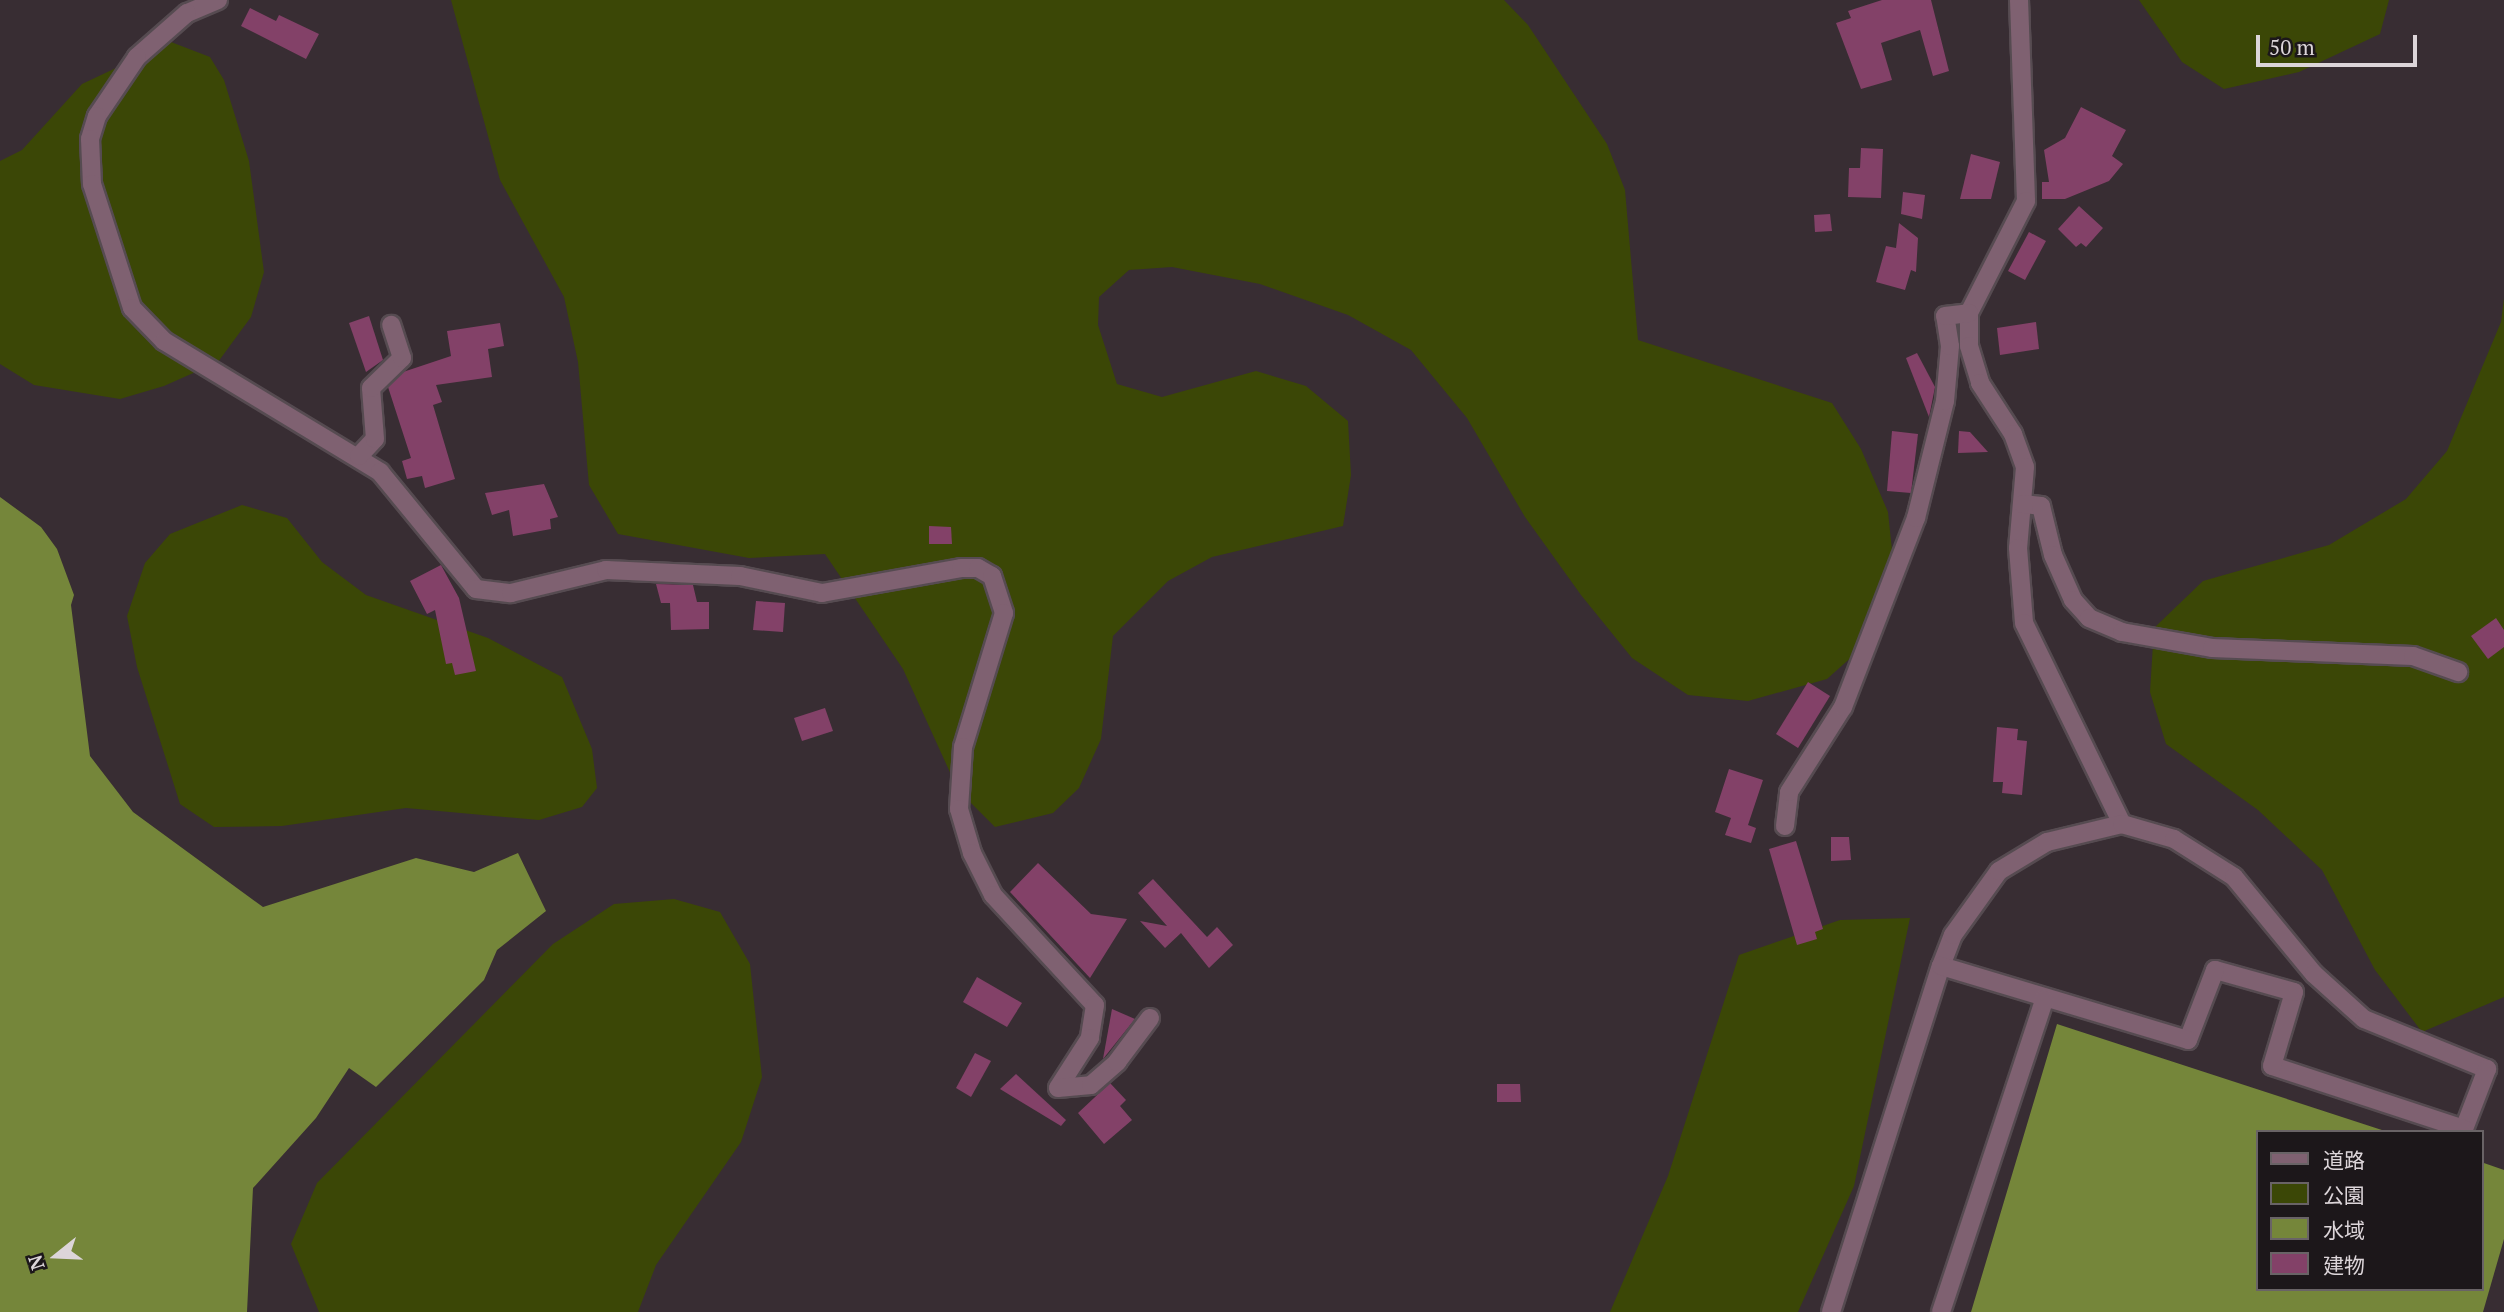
<!DOCTYPE html>
<meta charset="utf-8">
<style>
body{margin:0}
#map{position:relative;width:2504px;height:1312px;overflow:hidden;background:#382d33;font-family:"PT Serif","Noto Sans JP",serif}
div>[style]{position:absolute}
.green>*{inset:0;background:#3b4706}
.water>*{inset:0;background:#75863a}
.pier>*{inset:0;background:#382d33}
.building>*{inset:0;background:#834168}
.roads{filter:drop-shadow(2px 0 #564b51) drop-shadow(-2px 0 #564b51) drop-shadow(0 2px #564b51) drop-shadow(0 -2px #564b51)}
.minor>*{height:18px;margin:-9px;padding:0 9px;transform-origin:9px;border-radius:9px;background:#7f6171}
span{translate:-50% -50%;white-space:nowrap;text-align:center;line-height:1.15;-webkit-text-stroke:6px #1c171a;paint-order:stroke}
.legend{position:absolute;left:2256px;top:1130px;width:228px;height:161px;box-sizing:border-box;background:#1c171a;border:2px solid #696366;margin:0;padding:9px 12px;list-style:none;font-size:21px;color:#dcd5d9}
.legend li{display:flex;align-items:center;gap:14px;height:35px}
.legend b{width:35px;border:2px solid #696366}
.north{position:absolute;left:21px;top:1221px;width:70px;height:70px;-webkit-text-stroke:5px #1c171a;paint-order:stroke;rotate:252deg;font-size:19px;font-weight:700;line-height:28px;text-align:center;color:#dcd5d9}
.north::after{content:'';display:block;margin:auto;width:24px;height:32px;background:#dcd5d9;clip-path:polygon(50% 0,100% 100%,50% 72%,0 100%)}
.scale{position:absolute;left:2256px;top:35px;width:161px;height:32px;box-sizing:border-box;border:4px solid #dcd5d9;border-top:0;padding-left:9px;font-size:21px;line-height:24px;white-space:nowrap;color:#dcd5d9;-webkit-text-stroke:5px #1c171a;paint-order:stroke}
</style>
<div id="map">
<div class="green">
<div style="clip-path:polygon(451px 0,1504px 0,1528px 25px,1607px 144px,1625px 190px,1638px 340px,1832px 403px,1861px 449px,1888px 512px,1895px 579px,1875px 636px,1827px 679px,1748px 701px,1688px 695px,1632px 658px,1581px 595px,1525px 517px,1467px 418px,1411px 350px,1348px 315px,1260px 284px,1172px 267px,1129px 270px,1099px 297px,1098px 325px,1117px 384px,1162px 397px,1256px 371px,1306px 386px,1348px 421px,1351px 475px,1343px 526px,1212px 557px,1168px 581px,1113px 636px,1101px 739px,1079px 788px,1053px 813px,995px 827px,958px 790px,903px 669px,825px 554px,749px 558px,618px 534px,589px 485px,578px 362px,564px 297px,500px 180px)"></div>
<div style="clip-path:polygon(2139px 0,2389px 0,2380px 34px,2299px 72px,2224px 89px,2182px 62px)"></div>
<div style="clip-path:polygon(171px 42px,210px 57px,224px 80px,249px 161px,264px 272px,251px 317px,218px 362px,164px 386px,120px 399px,34px 385px,0 364px,0 161px,22px 150px,82px 84px)"></div>
<div style="clip-path:polygon(2504px 298px,2504px 997px,2422px 1032px,2375px 970px,2322px 870px,2258px 810px,2166px 744px,2150px 692px,2154px 628px,2203px 581px,2329px 545px,2406px 499px,2447px 451px,2501px 322px)"></div>
<div style="clip-path:polygon(242px 505px,287px 518px,322px 562px,366px 595px,488px 638px,562px 677px,592px 749px,597px 788px,582px 807px,539px 820px,406px 808px,282px 826px,214px 827px,180px 804px,137px 667px,127px 616px,145px 563px,170px 534px)"></div>
<div style="clip-path:polygon(674px 899px,720px 912px,750px 964px,762px 1077px,741px 1142px,656px 1265px,638px 1312px,319px 1312px,291px 1244px,317px 1183px,553px 944px,614px 904px)"></div>
<div style="clip-path:polygon(1910px 918px,1854px 1186px,1798px 1312px,1610px 1312px,1668px 1176px,1739px 955px,1840px 920px)"></div>
</div>
<div class="water">
<div style="clip-path:polygon(0 497px,41px 527px,57px 549px,74px 595px,71px 605px,90px 756px,133px 812px,263px 907px,416px 858px,474px 872px,518px 853px,546px 911px,497px 950px,484px 980px,376px 1087px,349px 1068px,316px 1118px,253px 1188px,247px 1312px,0 1312px)"></div>
<div style="clip-path:polygon(2057px 1024px,2388px 1132px,2257px 1132px,2257px 1289px,2481px 1289px,2481px 1162px,2504px 1170px,2504px 1312px,1971px 1312px)"></div>
</div>
<div class="pier">
<div style="clip-path:polygon(2504px 1239px,2504px 1312px,2483px 1312px)"></div>
</div>
<div class="building">
<div style="clip-path:polygon(1882px 0,1931px 0,1949px 71px,1933px 76px,1920px 30px,1881px 43px,1892px 80px,1861px 89px,1836px 23px,1851px 18px,1848px 11px)"></div>
<div style="clip-path:polygon(250px 8px,276px 21px,279px 15px,319px 34px,306px 59px,241px 26px)"></div>
<div style="clip-path:polygon(2081px 107px,2126px 130px,2112px 156px,2123px 164px,2109px 181px,2065px 199px,2042px 199px,2042px 182px,2049px 182px,2044px 150px,2065px 138px)"></div>
<div style="clip-path:polygon(1861px 148px,1883px 149px,1881px 198px,1848px 197px,1849px 168px,1860px 168px)"></div>
<div style="clip-path:polygon(1971px 154px,2000px 162px,1991px 199px,1960px 199px)"></div>
<div style="clip-path:polygon(1903px 192px,1925px 195px,1922px 219px,1901px 214px)"></div>
<div style="clip-path:polygon(2079px 206px,2103px 228px,2086px 247px,2081px 243px,2076px 247px,2058px 229px)"></div>
<div style="clip-path:polygon(1830px 214px,1832px 231px,1815px 232px,1814px 215px)"></div>
<div style="clip-path:polygon(1899px 223px,1918px 238px,1916px 272px,1911px 270px,1905px 290px,1876px 282px,1886px 246px,1896px 248px)"></div>
<div style="clip-path:polygon(2029px 232px,2046px 241px,2025px 280px,2008px 271px)"></div>
<div style="clip-path:polygon(369px 316px,383px 360px,366px 372px,349px 323px)"></div>
<div style="clip-path:polygon(2036px 322px,2039px 349px,2000px 355px,1997px 328px)"></div>
<div style="clip-path:polygon(500px 323px,504px 346px,488px 349px,492px 377px,436px 385px,442px 402px,433px 405px,455px 479px,425px 488px,422px 476px,407px 479px,402px 461px,411px 458px,388px 387px,403px 372px,451px 356px,447px 331px)"></div>
<div style="clip-path:polygon(1917px 353px,1935px 387px,1929px 417px,1906px 358px)"></div>
<div style="clip-path:polygon(1892px 431px,1918px 434px,1911px 493px,1887px 491px)"></div>
<div style="clip-path:polygon(1959px 431px,1970px 432px,1988px 452px,1958px 453px)"></div>
<div style="clip-path:polygon(544px 484px,558px 517px,550px 519px,551px 529px,513px 536px,509px 510px,492px 515px,485px 493px)"></div>
<div style="clip-path:polygon(929px 526px,951px 527px,952px 544px,929px 544px)"></div>
<div style="clip-path:polygon(441px 565px,459px 598px,476px 671px,455px 675px,452px 663px,446px 664px,435px 610px,427px 614px,410px 581px)"></div>
<div style="clip-path:polygon(656px 584px,693px 585px,697px 602px,709px 602px,709px 629px,671px 630px,670px 603px,661px 603px)"></div>
<div style="clip-path:polygon(756px 601px,785px 603px,783px 632px,753px 630px)"></div>
<div style="clip-path:polygon(2496px 618px,2504px 630px,2504px 647px,2488px 659px,2471px 636px)"></div>
<div style="clip-path:polygon(1808px 682px,1830px 696px,1798px 748px,1776px 734px)"></div>
<div style="clip-path:polygon(825px 708px,833px 731px,802px 741px,794px 718px)"></div>
<div style="clip-path:polygon(1997px 727px,2018px 729px,2017px 740px,2027px 741px,2022px 795px,2002px 793px,2003px 782px,1993px 782px)"></div>
<div style="clip-path:polygon(1729px 769px,1763px 780px,1748px 825px,1756px 828px,1751px 843px,1725px 835px,1731px 818px,1715px 812px)"></div>
<div style="clip-path:polygon(1831px 837px,1849px 837px,1851px 860px,1831px 861px)"></div>
<div style="clip-path:polygon(1796px 841px,1823px 929px,1815px 932px,1817px 939px,1797px 945px,1769px 849px)"></div>
<div style="clip-path:polygon(1038px 863px,1091px 914px,1127px 919px,1090px 978px,1010px 892px)"></div>
<div style="clip-path:polygon(1153px 879px,1207px 937px,1217px 927px,1233px 945px,1209px 968px,1181px 933px,1165px 948px,1140px 921px,1167px 926px,1138px 893px)"></div>
<div style="clip-path:polygon(977px 977px,1022px 1003px,1007px 1027px,963px 1002px)"></div>
<div style="clip-path:polygon(1112px 1009px,1135px 1019px,1103px 1059px)"></div>
<div style="clip-path:polygon(975px 1053px,991px 1061px,971px 1097px,956px 1088px)"></div>
<div style="clip-path:polygon(1016px 1074px,1066px 1120px,1061px 1126px,1000px 1089px)"></div>
<div style="clip-path:polygon(1110px 1083px,1126px 1100px,1120px 1106px,1132px 1120px,1104px 1144px,1078px 1113px)"></div>
<div style="clip-path:polygon(1497px 1084px,1520px 1084px,1521px 1102px,1497px 1102px)"></div>
</div>
<div class="roads">
<div class="minor">
<div style="left:218px;top:0;width:34px;rotate:157deg"></div>
<div style="left:187px;top:13px;width:67px;rotate:138.7deg"></div>
<div style="left:137px;top:57px;width:71px;rotate:124.1deg"></div>
<div style="left:97px;top:116px;width:24px;rotate:107deg"></div>
<div style="left:90px;top:139px;width:45px;rotate:87.5deg"></div>
<div style="left:92px;top:184px;width:130px;rotate:72.1deg"></div>
<div style="left:132px;top:308px;width:46px;rotate:45.9deg"></div>
<div style="left:164px;top:341px;width:253px;rotate:31.2deg"></div>
<div style="left:380px;top:472px;width:151px;rotate:50.6deg"></div>
<div style="left:476px;top:589px;width:35px;rotate:7deg"></div>
<div style="left:511px;top:593px;width:98px;rotate:-13.6deg"></div>
<div style="left:606px;top:570px;width:134px;rotate:2.6deg"></div>
<div style="left:740px;top:576px;width:84px;rotate:11.7deg"></div>
<div style="left:822px;top:593px;width:141px;rotate:-10.2deg"></div>
<div style="left:961px;top:568px;width:17px"></div>
<div style="left:978px;top:568px;width:16px;rotate:30deg"></div>
<div style="left:992px;top:576px;width:39px;rotate:72deg"></div>
<div style="left:1004px;top:613px;width:140px;rotate:107deg"></div>
<div style="left:963px;top:747px;width:62px;rotate:93.7deg"></div>
<div style="left:959px;top:809px;width:46px;rotate:73.5deg"></div>
<div style="left:972px;top:853px;width:47px;rotate:63.4deg"></div>
<div style="left:993px;top:895px;width:150px;rotate:47.2deg"></div>
<div style="left:1095px;top:1005px;width:33px;rotate:99deg"></div>
<div style="left:1090px;top:1038px;width:59px;rotate:122.6deg"></div>
<div style="left:1058px;top:1088px;width:33px;rotate:-5deg"></div>
<div style="left:1091px;top:1085px;width:35px;rotate:-41deg"></div>
<div style="left:1117px;top:1062px;width:55px;rotate:-53.1deg"></div>
<div style="left:2019px;top:0;width:201px;rotate:88deg"></div>
<div style="left:2026px;top:201px;width:126px;rotate:117deg"></div>
<div style="left:1969px;top:313px;width:33px;rotate:90deg"></div>
<div style="left:1969px;top:346px;width:39px;rotate:73deg"></div>
<div style="left:1980px;top:383px;width:61px;rotate:57.1deg"></div>
<div style="left:2013px;top:434px;width:35px;rotate:70deg"></div>
<div style="left:2025px;top:467px;width:81px;rotate:94.9deg"></div>
<div style="left:2018px;top:548px;width:75px;rotate:85.4deg"></div>
<div style="left:2024px;top:623px;width:224px;rotate:64deg"></div>
<div style="left:359px;top:456px;width:23px;rotate:-47deg"></div>
<div style="left:375px;top:439px;width:51px;rotate:-94.5deg"></div>
<div style="left:371px;top:388px;width:43px;rotate:-44.1deg"></div>
<div style="left:402px;top:358px;width:35px;rotate:-108deg"></div>
<div style="left:2023px;top:504px;width:18px;rotate:6deg"></div>
<div style="left:2041px;top:506px;width:50px;rotate:76.2deg"></div>
<div style="left:2053px;top:555px;width:49px;rotate:66deg"></div>
<div style="left:2073px;top:600px;width:24px;rotate:48deg"></div>
<div style="left:2089px;top:618px;width:36px;rotate:23deg"></div>
<div style="left:2122px;top:632px;width:91px;rotate:10.1deg"></div>
<div style="left:2212px;top:648px;width:201px;rotate:2.3deg"></div>
<div style="left:2413px;top:656px;width:48px;rotate:19.6deg"></div>
<div style="left:1785px;top:826px;width:34px;rotate:-83deg"></div>
<div style="left:1789px;top:792px;width:101px;rotate:-57.6deg"></div>
<div style="left:1843px;top:707px;width:203px;rotate:-68.9deg"></div>
<div style="left:1916px;top:518px;width:121px;rotate:-76.1deg"></div>
<div style="left:1945px;top:401px;width:55px;rotate:-84.8deg"></div>
<div style="left:1950px;top:346px;width:30px;rotate:-99deg"></div>
<div style="left:1945px;top:316px;width:24px;rotate:-7deg"></div>
<div style="left:1831px;top:1312px;width:363px;rotate:-72.4deg"></div>
<div style="left:1941px;top:966px;width:33px;rotate:-69deg"></div>
<div style="left:1953px;top:935px;width:79px;rotate:-54.3deg"></div>
<div style="left:1999px;top:871px;width:56px;rotate:-31.1deg"></div>
<div style="left:2047px;top:842px;width:77px;rotate:-13.5deg"></div>
<div style="left:2122px;top:824px;width:54px;rotate:16.1deg"></div>
<div style="left:2174px;top:839px;width:71px;rotate:32.3deg"></div>
<div style="left:2234px;top:877px;width:126px;rotate:50.5deg"></div>
<div style="left:2314px;top:974px;width:67px;rotate:42deg"></div>
<div style="left:2364px;top:1019px;width:133px;rotate:22.1deg"></div>
<div style="left:2487px;top:1069px;width:64px;rotate:111deg"></div>
<div style="left:2464px;top:1129px;width:202px;rotate:-161.8deg"></div>
<div style="left:2272px;top:1066px;width:77px;rotate:-73.4deg"></div>
<div style="left:2294px;top:992px;width:82px;rotate:-164.4deg"></div>
<div style="left:2215px;top:970px;width:75px;rotate:111.1deg"></div>
<div style="left:2188px;top:1040px;width:258px;rotate:-163.3deg"></div>
<div style="left:1941px;top:1312px;width:329px;rotate:-71.7deg"></div>
</div>
</div>
<ul class="legend">
<li><b style="height:9px;background:#7f6171"></b>道路</li>
<li><b style="height:19px;background:#3b4706"></b>公園</li>
<li><b style="height:19px;background:#75863a"></b>水域</li>
<li><b style="height:19px;background:#834168"></b>建物</li>
</ul>
<div class="north">N</div>
<div class="scale">50 m</div>
</div>
